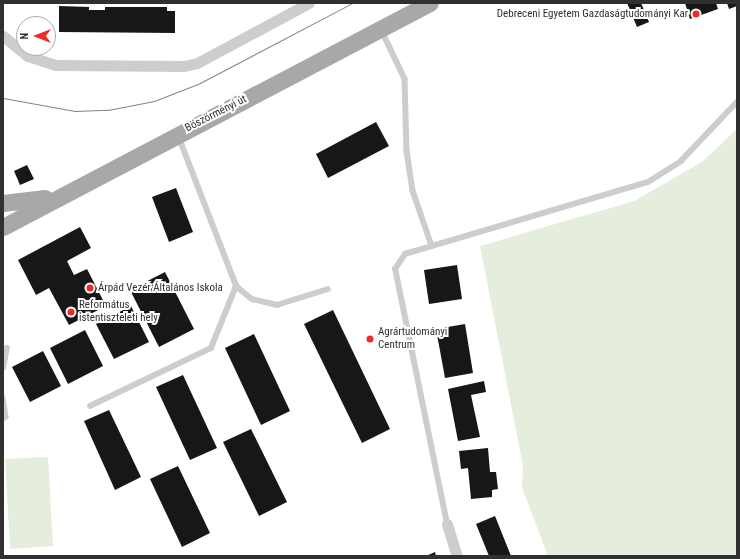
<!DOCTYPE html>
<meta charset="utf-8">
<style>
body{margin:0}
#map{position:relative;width:740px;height:559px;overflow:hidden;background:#fff;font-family:"Roboto Condensed",sans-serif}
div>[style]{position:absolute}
.green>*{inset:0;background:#e5eedd}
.building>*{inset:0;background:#171717}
.service>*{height:5.5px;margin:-2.75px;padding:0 2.75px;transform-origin:2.75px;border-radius:2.75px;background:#cdcdcd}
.minor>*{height:11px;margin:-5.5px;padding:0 5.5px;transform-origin:5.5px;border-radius:5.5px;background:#cdcdcd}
.primary>*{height:17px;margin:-8.5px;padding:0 8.5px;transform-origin:8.5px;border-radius:8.5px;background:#a8a8a8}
.tram>*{height:1px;margin:-0.5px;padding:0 0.5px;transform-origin:0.5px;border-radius:0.5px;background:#858585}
.dots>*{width:11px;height:11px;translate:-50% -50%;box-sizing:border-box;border:2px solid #fff;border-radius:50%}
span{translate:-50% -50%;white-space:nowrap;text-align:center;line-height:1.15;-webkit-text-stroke:4px #fff;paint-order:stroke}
.poi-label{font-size:11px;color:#303030}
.right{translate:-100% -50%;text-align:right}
.left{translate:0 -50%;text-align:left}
.street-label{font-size:11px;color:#303030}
.frame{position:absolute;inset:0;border:4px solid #303030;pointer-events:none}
.north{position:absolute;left:16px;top:16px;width:40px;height:40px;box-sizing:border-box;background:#fff;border:1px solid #acacac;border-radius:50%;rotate:270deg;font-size:11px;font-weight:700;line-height:16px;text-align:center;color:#303030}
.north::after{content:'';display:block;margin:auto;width:14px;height:18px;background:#f12929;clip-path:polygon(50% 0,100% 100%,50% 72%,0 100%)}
</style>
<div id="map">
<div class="green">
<div style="clip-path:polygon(737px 129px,737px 556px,548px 556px,522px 488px,523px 466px,480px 246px,634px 201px,702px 162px)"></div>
<div style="clip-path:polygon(48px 457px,53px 546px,10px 549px,5px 459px)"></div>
</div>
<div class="building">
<div style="clip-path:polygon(627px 3px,641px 3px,649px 22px,637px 27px)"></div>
<div style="clip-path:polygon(685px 3px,716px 3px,718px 9px,690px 19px)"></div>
<div style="clip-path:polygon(727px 3px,737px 3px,737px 6px,729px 9px)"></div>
<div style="clip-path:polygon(59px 6px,89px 7px,89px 10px,105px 10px,105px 7px,167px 7px,167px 11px,175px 11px,175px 33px,59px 32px)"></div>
<div style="clip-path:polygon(376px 122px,389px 146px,328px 178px,316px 154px)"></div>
<div style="clip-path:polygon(27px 165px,34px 179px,20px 185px,14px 171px)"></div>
<div style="clip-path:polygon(176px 188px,193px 232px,169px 242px,152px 197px)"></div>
<div style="clip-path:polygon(80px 227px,91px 248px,67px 261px,74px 275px,87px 269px,106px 306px,69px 325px,49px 288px,36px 295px,18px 260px)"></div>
<div style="clip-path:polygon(457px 265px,462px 299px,429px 304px,424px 270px)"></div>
<div style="clip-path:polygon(165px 272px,194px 329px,159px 347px,130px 290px)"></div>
<div style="clip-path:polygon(131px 306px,149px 342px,114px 359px,96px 324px)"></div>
<div style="clip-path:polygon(333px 310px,390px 429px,362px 443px,304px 324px)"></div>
<div style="clip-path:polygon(465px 324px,473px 373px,445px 378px,436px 329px)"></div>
<div style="clip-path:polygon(85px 330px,103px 366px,68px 384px,50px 348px)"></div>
<div style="clip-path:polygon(254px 334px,290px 411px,261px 425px,225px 348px)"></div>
<div style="clip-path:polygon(43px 351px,61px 386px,30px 402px,12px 367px)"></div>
<div style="clip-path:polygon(183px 375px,217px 448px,190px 460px,156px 387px)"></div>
<div style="clip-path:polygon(484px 381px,486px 392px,471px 395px,480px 437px,458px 441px,448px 389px)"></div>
<div style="clip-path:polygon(109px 410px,141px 477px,115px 490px,84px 421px)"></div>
<div style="clip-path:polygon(251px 429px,287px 502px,259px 516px,223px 442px)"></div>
<div style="clip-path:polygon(488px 448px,490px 472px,496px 472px,498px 489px,492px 490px,492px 497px,471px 499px,468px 468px,461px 469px,459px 451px)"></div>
<div style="clip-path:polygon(178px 466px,210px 533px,182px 547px,150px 479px)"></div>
<div style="clip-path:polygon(495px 516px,511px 556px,489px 556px,476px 524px)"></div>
<div style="clip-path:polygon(435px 552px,436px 556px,426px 556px)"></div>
</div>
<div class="service">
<div style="left:382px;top:31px;width:53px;rotate:64.4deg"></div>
<div style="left:405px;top:79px;width:72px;rotate:88.4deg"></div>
<div style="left:407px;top:151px;width:40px;rotate:81.5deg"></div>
<div style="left:413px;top:191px;width:58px;rotate:70.9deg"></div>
<div style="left:236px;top:286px;width:21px;rotate:39deg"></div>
<div style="left:252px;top:299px;width:26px;rotate:13deg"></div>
<div style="left:277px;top:305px;width:53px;rotate:-17.4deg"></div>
<div style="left:3px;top:368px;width:20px;rotate:-79deg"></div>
<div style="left:3px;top:398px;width:19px;rotate:81deg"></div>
<div style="left:6px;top:417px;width:4px;rotate:146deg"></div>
<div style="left:90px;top:406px;width:134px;rotate:-25.6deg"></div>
<div style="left:211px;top:348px;width:67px;rotate:-68deg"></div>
<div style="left:236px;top:286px;width:159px;rotate:-111.1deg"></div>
<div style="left:447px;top:524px;width:260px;rotate:-101.5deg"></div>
<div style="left:395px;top:269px;width:18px;rotate:-56deg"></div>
<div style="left:405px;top:254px;width:253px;rotate:-16.5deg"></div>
<div style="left:648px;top:182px;width:39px;rotate:-32deg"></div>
<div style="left:681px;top:161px;width:81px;rotate:-46.5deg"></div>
</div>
<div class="minor">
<div style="left:3px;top:36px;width:32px;rotate:39deg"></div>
<div style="left:28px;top:56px;width:28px;rotate:18deg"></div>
<div style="left:55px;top:65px;width:129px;rotate:0.4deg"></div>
<div style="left:184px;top:66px;width:13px;rotate:-13deg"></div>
<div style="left:197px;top:63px;width:127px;rotate:-28.2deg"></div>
<div style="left:447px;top:524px;width:34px;rotate:73deg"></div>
</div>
<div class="primary">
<div style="left:3px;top:203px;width:42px;rotate:-6.8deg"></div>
<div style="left:3px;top:227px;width:482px;rotate:-27.7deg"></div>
</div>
<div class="tram">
<div style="left:3px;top:98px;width:73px;rotate:10.2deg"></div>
<div style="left:75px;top:111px;width:33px;rotate:-2deg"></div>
<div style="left:108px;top:110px;width:47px;rotate:-11.1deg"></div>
<div style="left:154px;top:101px;width:47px;rotate:-21.1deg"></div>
<div style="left:198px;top:84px;width:174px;rotate:-27.7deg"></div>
</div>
<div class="dots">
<div style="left:696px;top:14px;background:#f12929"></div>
<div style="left:90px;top:288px;background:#f12929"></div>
<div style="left:71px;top:312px;background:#f12929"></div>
<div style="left:370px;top:339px;background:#f12929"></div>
</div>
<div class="poi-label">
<span class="right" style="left:688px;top:14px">Debreceni Egyetem Gazdaságtudományi Kar</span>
<span class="left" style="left:98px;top:288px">Árpád Vezér Általános Iskola</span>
<span class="left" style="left:79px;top:312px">Református<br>istentiszteleti hely</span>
<span class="left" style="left:378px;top:339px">Agrártudományi<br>Centrum</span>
</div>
<div class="street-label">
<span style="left:216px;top:114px;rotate:-27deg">Böszörményi út</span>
</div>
<div class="frame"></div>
<div class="north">N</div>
</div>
